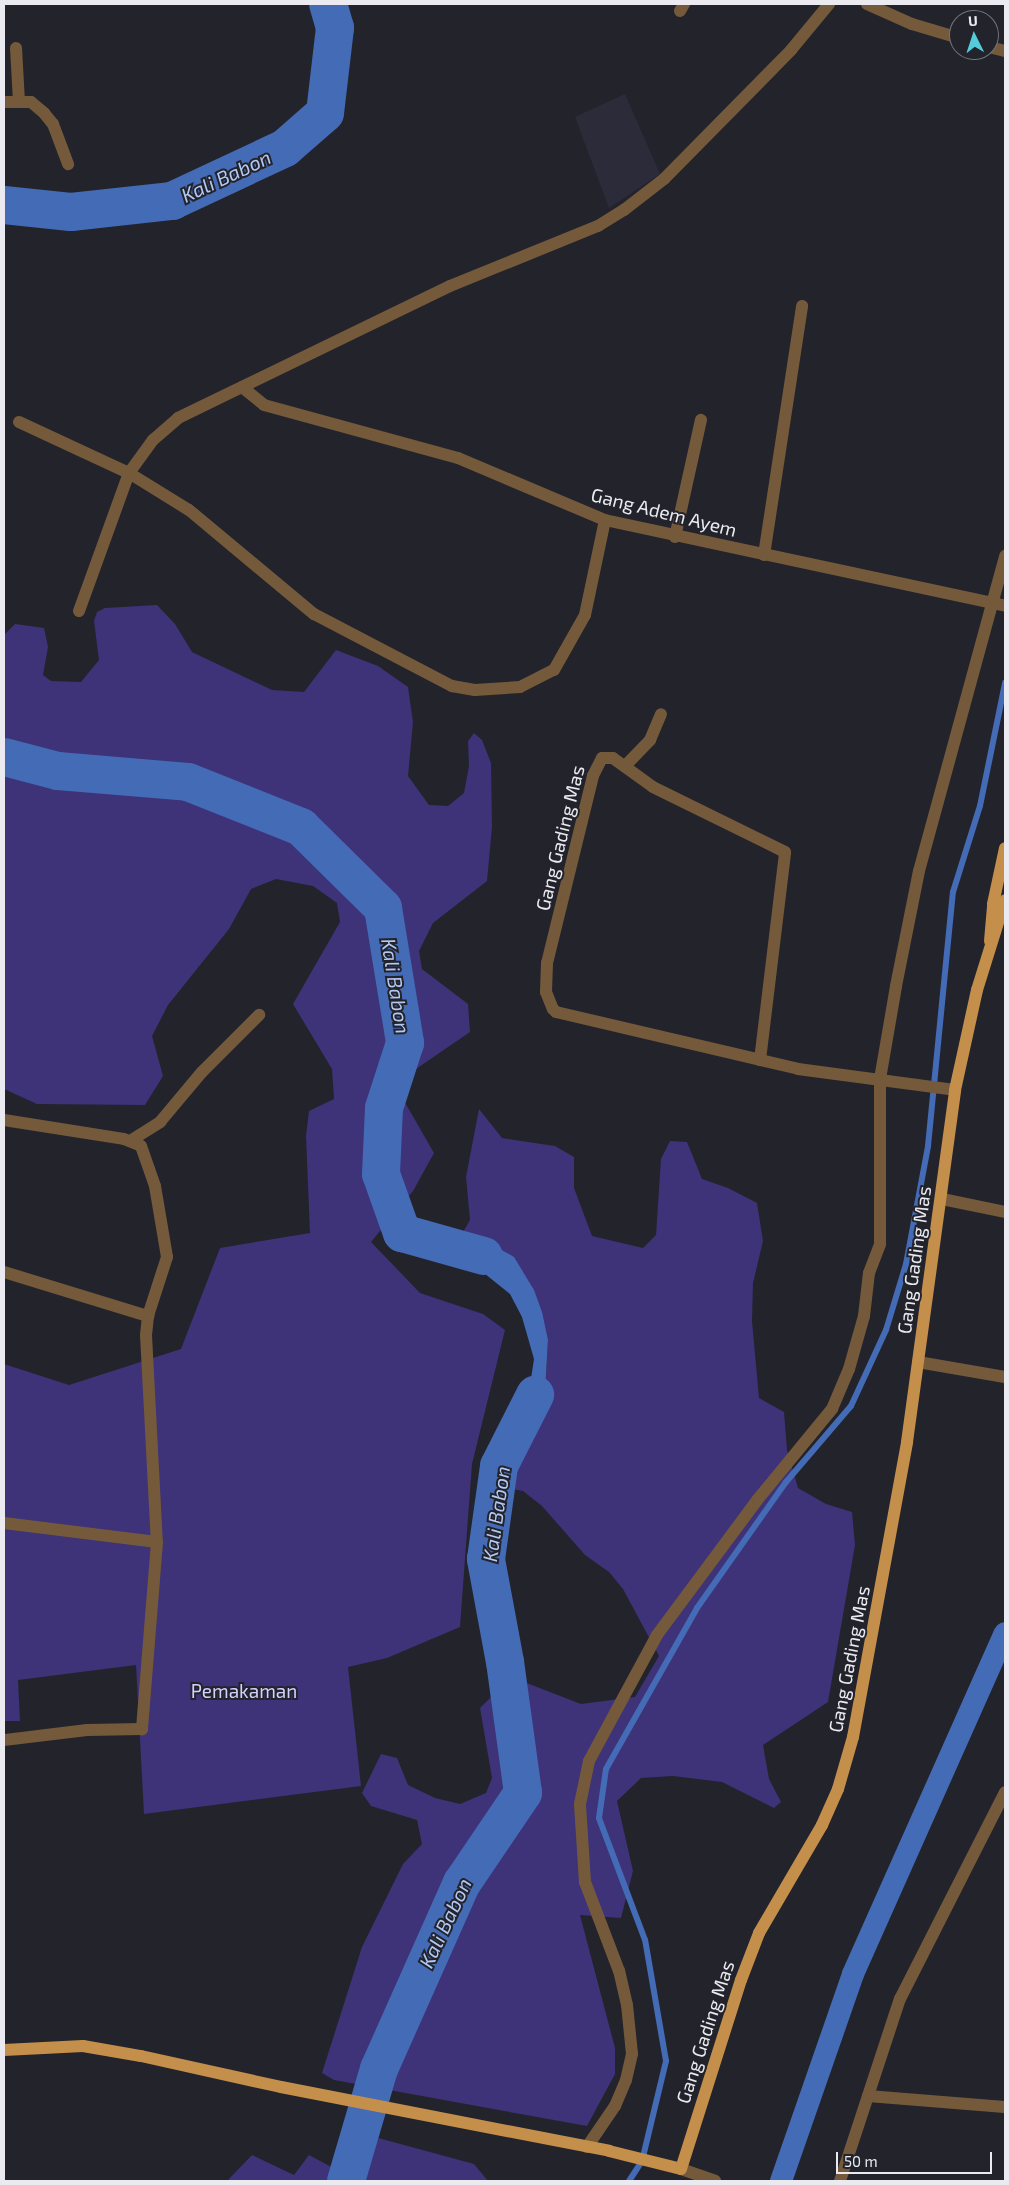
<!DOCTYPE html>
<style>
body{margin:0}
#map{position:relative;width:1009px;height:2185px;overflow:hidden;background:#23232c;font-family:"Exo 2",sans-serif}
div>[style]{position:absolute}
.built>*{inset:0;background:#2c2b3a}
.green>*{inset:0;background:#3e3278}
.water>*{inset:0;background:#446bb6}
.stream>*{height:6px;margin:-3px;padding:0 3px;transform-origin:3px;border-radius:3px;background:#446bb6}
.canal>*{height:22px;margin:-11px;padding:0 11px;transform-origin:11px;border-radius:11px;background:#446bb6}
.river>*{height:38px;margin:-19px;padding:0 19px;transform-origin:19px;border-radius:19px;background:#446bb6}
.minor>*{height:12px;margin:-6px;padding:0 6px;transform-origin:6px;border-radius:6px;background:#745a3b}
.major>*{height:12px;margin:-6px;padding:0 6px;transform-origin:6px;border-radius:6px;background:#c48f4b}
span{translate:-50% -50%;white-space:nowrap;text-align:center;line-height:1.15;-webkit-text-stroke:4px #23232c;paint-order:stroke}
.street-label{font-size:19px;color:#eaeaf0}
.park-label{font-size:19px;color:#d2d0fd}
.water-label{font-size:20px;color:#b3c9f1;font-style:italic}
.frame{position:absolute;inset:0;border:5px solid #eaeaf0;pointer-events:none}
.north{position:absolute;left:949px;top:10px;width:50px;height:50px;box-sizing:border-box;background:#23232c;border:1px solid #73737a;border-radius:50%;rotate:356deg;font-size:14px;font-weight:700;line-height:20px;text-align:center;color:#eaeaf0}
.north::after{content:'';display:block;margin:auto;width:18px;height:22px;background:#53cbda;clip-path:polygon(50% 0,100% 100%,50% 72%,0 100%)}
.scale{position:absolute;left:836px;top:2152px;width:156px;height:22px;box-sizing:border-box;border:2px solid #eaeaf0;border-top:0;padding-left:6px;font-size:15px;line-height:18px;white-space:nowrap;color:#eaeaf0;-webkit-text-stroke:4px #23232c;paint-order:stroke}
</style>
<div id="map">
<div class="built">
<div style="clip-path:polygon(625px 94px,660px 174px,609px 208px,575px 117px)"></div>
</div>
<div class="green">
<div style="clip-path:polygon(157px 605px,175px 624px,192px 652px,272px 690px,304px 692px,336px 650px,378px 666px,408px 687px,413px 722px,408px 776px,429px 805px,448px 806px,464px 793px,469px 766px,468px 741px,474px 733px,482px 740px,491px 763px,492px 827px,487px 881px,433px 923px,419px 951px,422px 969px,468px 1004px,470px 1032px,416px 1069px,403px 1099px,434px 1153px,413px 1191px,371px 1242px,420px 1293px,483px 1314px,505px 1330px,472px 1464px,460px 1627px,387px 1658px,348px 1667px,361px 1786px,144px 1814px,136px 1665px,18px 1680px,20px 1721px,4px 1721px,4px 1364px,69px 1385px,181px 1349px,220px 1248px,310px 1233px,306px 1136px,309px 1111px,334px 1099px,332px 1069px,293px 1004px,340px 922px,337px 903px,313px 886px,276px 879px,251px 889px,229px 929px,168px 1005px,152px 1036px,163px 1076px,145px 1105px,37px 1104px,4px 1089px,4px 635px,15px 624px,44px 628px,48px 647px,43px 675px,51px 681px,81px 682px,99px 660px,94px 621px,97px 612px,105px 608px)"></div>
<div style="clip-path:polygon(479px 1109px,502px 1138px,555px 1146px,574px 1157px,574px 1188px,592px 1236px,643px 1248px,656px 1235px,661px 1159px,670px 1141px,687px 1142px,702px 1179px,728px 1188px,757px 1203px,763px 1241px,753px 1283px,752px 1321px,759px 1398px,784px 1412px,787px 1450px,798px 1488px,826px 1504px,852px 1512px,855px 1545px,828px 1702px,763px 1745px,769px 1779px,781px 1802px,774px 1808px,722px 1782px,673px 1776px,641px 1778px,617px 1801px,633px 1871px,621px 1918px,580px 1915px,615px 2048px,615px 2074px,587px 2126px,334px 2080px,322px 2073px,362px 1947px,403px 1864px,422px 1844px,417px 1820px,371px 1806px,362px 1793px,381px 1754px,397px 1758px,408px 1785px,435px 1798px,460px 1804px,486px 1793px,492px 1778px,480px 1708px,494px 1694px,524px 1682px,581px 1704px,635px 1697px,659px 1656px,623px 1589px,609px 1572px,585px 1555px,542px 1506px,523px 1491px,501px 1487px,503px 1469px,520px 1442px,545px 1392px,548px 1340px,493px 1245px,459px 1239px,470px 1220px,466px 1177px)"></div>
<div style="clip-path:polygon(371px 2136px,474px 2164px,488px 2181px,359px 2181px)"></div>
<div style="clip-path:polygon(252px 2155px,294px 2175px,309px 2155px,335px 2169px,331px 2181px,227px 2181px)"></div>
</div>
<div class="water">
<div style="clip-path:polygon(445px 1236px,493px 1245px,514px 1257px,534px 1290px,542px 1312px,548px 1340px,545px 1392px,520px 1442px,509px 1440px,527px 1405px,534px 1359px,522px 1317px,510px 1294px,474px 1265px,432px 1247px,438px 1239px)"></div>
</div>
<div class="stream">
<div style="left:629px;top:2181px;width:24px;rotate:-57deg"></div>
<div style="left:642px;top:2161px;width:103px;rotate:-76.5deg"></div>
<div style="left:666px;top:2061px;width:123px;rotate:-99.8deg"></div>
<div style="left:645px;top:1940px;width:130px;rotate:-110.7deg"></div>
<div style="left:599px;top:1818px;width:49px;rotate:-81.9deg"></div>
<div style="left:606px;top:1769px;width:185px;rotate:-60.5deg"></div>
<div style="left:697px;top:1608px;width:154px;rotate:-54.8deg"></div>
<div style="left:786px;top:1482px;width:100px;rotate:-49.5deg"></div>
<div style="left:851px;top:1406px;width:84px;rotate:-65.3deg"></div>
<div style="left:886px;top:1330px;width:69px;rotate:-73.1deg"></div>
<div style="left:906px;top:1264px;width:120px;rotate:-79.4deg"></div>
<div style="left:928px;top:1146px;width:255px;rotate:-84.4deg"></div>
<div style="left:953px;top:892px;width:90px;rotate:-72.6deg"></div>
<div style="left:980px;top:806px;width:126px;rotate:-78.5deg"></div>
</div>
<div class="canal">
<div style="left:781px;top:2181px;width:219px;rotate:-70.8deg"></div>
<div style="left:853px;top:1974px;width:373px;rotate:-66deg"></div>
</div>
<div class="river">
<div style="left:4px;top:205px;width:67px;rotate:6deg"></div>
<div style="left:71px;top:212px;width:102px;rotate:-6.2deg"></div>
<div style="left:172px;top:201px;width:125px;rotate:-25.1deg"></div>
<div style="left:285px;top:148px;width:53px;rotate:-41.2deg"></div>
<div style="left:325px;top:113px;width:86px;rotate:-83.3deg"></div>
<div style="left:335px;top:28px;width:25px;rotate:-106deg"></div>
<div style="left:4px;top:757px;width:56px;rotate:14.5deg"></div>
<div style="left:58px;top:771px;width:130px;rotate:4.8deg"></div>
<div style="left:188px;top:782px;width:122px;rotate:21.7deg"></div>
<div style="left:301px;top:827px;width:115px;rotate:44.6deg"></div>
<div style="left:383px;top:908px;width:137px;rotate:80.7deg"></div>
<div style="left:405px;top:1043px;width:68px;rotate:107.9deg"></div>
<div style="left:384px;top:1108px;width:66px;rotate:92.6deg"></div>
<div style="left:381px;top:1174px;width:63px;rotate:70.4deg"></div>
<div style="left:402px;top:1233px;width:85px;rotate:15.7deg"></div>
<div style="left:346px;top:2181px;width:117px;rotate:-73.6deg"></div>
<div style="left:379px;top:2069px;width:204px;rotate:-66deg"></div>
<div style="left:462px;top:1883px;width:109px;rotate:-55.9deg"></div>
<div style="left:523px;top:1793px;width:132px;rotate:-97.8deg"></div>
<div style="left:505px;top:1662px;width:105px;rotate:-100.5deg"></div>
<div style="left:486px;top:1559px;width:94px;rotate:-82deg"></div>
<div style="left:499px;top:1466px;width:80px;rotate:-63.1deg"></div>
</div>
<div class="minor">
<div style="left:867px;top:4px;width:49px;rotate:24deg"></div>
<div style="left:912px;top:24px;width:49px;rotate:16.6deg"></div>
<div style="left:680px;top:11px;width:8px;rotate:-60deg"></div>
<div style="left:989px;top:47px;width:16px;rotate:14deg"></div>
<div style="left:16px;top:48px;width:53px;rotate:86.8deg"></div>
<div style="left:4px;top:102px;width:27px"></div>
<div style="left:31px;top:102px;width:17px;rotate:40deg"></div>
<div style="left:44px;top:113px;width:14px;rotate:51deg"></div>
<div style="left:53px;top:124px;width:43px;rotate:69.4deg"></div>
<div style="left:242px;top:387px;width:28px;rotate:39deg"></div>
<div style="left:264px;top:405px;width:201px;rotate:15.3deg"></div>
<div style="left:458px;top:458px;width:160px;rotate:22.9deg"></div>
<div style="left:605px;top:520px;width:409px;rotate:12.1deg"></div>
<div style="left:19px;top:422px;width:121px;rotate:24.9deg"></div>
<div style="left:129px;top:473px;width:70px;rotate:31.7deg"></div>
<div style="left:189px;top:510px;width:163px;rotate:39.8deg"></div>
<div style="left:314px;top:614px;width:156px;rotate:27.6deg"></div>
<div style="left:452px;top:686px;width:23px;rotate:10deg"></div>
<div style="left:475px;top:690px;width:45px;rotate:-3.8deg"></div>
<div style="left:520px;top:687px;width:38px;rotate:-27deg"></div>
<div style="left:554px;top:670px;width:63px;rotate:-60.6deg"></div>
<div style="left:585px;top:615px;width:97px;rotate:-78.1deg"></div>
<div style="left:675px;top:537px;width:120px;rotate:-77.5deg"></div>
<div style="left:764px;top:555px;width:252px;rotate:-81.3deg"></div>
<div style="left:79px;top:611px;width:147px;rotate:-70.1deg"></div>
<div style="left:129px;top:473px;width:41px;rotate:-54deg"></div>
<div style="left:153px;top:440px;width:33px;rotate:-41deg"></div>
<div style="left:178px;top:418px;width:302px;rotate:-25.9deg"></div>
<div style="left:450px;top:286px;width:160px;rotate:-22.1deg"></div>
<div style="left:598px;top:226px;width:31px;rotate:-32deg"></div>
<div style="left:624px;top:210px;width:51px;rotate:-37.8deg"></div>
<div style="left:664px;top:179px;width:181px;rotate:-45.4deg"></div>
<div style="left:791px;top:50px;width:60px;rotate:-50.4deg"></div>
<div style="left:626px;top:765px;width:35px;rotate:-46deg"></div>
<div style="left:650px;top:740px;width:28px;rotate:-67deg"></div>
<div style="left:760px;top:1060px;width:209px;rotate:-83.1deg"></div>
<div style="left:785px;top:852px;width:147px;rotate:-153.8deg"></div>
<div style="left:653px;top:787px;width:49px;rotate:-144.1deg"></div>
<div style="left:613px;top:758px;width:11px;rotate:180deg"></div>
<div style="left:602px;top:758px;width:20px;rotate:117deg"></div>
<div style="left:593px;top:776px;width:193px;rotate:103.8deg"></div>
<div style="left:547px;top:963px;width:29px;rotate:92deg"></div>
<div style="left:546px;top:992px;width:18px;rotate:68deg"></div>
<div style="left:553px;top:1009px;width:4px;rotate:45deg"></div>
<div style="left:556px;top:1012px;width:210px;rotate:13.2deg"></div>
<div style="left:760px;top:1060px;width:39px;rotate:13deg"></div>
<div style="left:798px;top:1069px;width:158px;rotate:7.6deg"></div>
<div style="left:4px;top:1120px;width:121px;rotate:9deg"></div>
<div style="left:124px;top:1139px;width:18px;rotate:22deg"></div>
<div style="left:141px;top:1146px;width:42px;rotate:70.7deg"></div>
<div style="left:155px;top:1186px;width:72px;rotate:80.4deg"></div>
<div style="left:167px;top:1257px;width:62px;rotate:107.9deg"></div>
<div style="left:148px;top:1316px;width:19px;rotate:96deg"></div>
<div style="left:146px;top:1335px;width:207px;rotate:87deg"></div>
<div style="left:157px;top:1542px;width:188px;rotate:94.6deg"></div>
<div style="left:142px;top:1729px;width:55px;rotate:179deg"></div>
<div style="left:87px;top:1730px;width:84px;rotate:173.1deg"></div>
<div style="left:130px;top:1141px;width:36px;rotate:-32deg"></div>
<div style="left:160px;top:1122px;width:65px;rotate:-50deg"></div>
<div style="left:202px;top:1072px;width:81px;rotate:-45deg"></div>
<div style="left:942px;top:1199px;width:64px;rotate:11.7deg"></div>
<div style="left:4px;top:1272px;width:151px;rotate:17deg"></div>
<div style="left:918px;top:1362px;width:88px;rotate:9.8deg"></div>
<div style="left:4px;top:1523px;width:154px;rotate:7.1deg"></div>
<div style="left:868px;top:2096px;width:137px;rotate:4.6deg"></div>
<div style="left:587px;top:2147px;width:50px;rotate:-55.7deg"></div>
<div style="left:615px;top:2106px;width:28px;rotate:-67deg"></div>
<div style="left:626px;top:2080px;width:27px;rotate:-77deg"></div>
<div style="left:632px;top:2054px;width:49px;rotate:-95.8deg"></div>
<div style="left:627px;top:2005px;width:35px;rotate:-103deg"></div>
<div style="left:619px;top:1971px;width:95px;rotate:-110.9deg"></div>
<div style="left:585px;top:1882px;width:78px;rotate:-93.7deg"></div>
<div style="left:580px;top:1804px;width:44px;rotate:-78.2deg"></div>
<div style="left:589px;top:1761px;width:143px;rotate:-61.6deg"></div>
<div style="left:657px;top:1635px;width:169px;rotate:-53.4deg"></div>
<div style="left:758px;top:1499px;width:117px;rotate:-50.6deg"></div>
<div style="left:832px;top:1409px;width:43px;rotate:-67deg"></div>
<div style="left:849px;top:1369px;width:55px;rotate:-74.2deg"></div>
<div style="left:864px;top:1316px;width:43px;rotate:-83.4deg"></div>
<div style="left:869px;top:1273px;width:31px;rotate:-69deg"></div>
<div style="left:880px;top:1244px;width:165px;rotate:-90deg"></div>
<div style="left:880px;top:1079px;width:94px;rotate:-80.2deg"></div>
<div style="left:896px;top:986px;width:117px;rotate:-78.7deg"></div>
<div style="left:919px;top:871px;width:327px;rotate:-74.7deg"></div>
<div style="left:681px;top:2169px;width:36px;rotate:19deg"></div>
<div style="left:840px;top:2181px;width:192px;rotate:-71.8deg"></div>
<div style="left:900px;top:1999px;width:232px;rotate:-63.1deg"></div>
</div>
<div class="major">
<div style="left:990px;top:941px;width:37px;rotate:-85deg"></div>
<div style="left:993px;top:904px;width:57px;rotate:-77.9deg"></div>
<div style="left:4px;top:2050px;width:79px;rotate:-2.9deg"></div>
<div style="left:83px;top:2046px;width:59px;rotate:9.8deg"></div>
<div style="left:141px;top:2056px;width:143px;rotate:12.5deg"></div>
<div style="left:281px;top:2087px;width:334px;rotate:11deg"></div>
<div style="left:609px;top:2151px;width:74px;rotate:14deg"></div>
<div style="left:681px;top:2169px;width:198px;rotate:-72.4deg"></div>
<div style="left:741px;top:1980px;width:50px;rotate:-69deg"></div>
<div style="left:759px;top:1933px;width:125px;rotate:-59.7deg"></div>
<div style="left:822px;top:1825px;width:39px;rotate:-66deg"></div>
<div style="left:838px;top:1789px;width:54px;rotate:-73.9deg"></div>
<div style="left:853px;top:1737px;width:300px;rotate:-79.6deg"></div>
<div style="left:907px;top:1442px;width:355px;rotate:-82.2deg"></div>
<div style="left:955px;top:1090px;width:102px;rotate:-77.6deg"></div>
<div style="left:977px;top:990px;width:94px;rotate:-72.7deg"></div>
</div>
<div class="street-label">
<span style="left:664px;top:512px;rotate:14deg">Gang Adem Ayem</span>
<span style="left:560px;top:838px;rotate:-76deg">Gang Gading Mas</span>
<span style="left:914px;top:1260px;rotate:-82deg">Gang Gading Mas</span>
<span style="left:849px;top:1659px;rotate:-79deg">Gang Gading Mas</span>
<span style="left:705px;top:2032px;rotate:-72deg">Gang Gading Mas</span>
</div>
<div class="park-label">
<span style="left:244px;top:1691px">Pemakaman</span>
</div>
<div class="water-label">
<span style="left:226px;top:176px;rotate:-25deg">Kali Babon</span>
<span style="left:396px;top:986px;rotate:81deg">Kali Babon</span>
<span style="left:496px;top:1514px;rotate:-82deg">Kali Babon</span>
<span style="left:445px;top:1923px;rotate:-65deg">Kali Babon</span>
</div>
<div class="frame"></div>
<div class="north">U</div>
<div class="scale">50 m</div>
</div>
